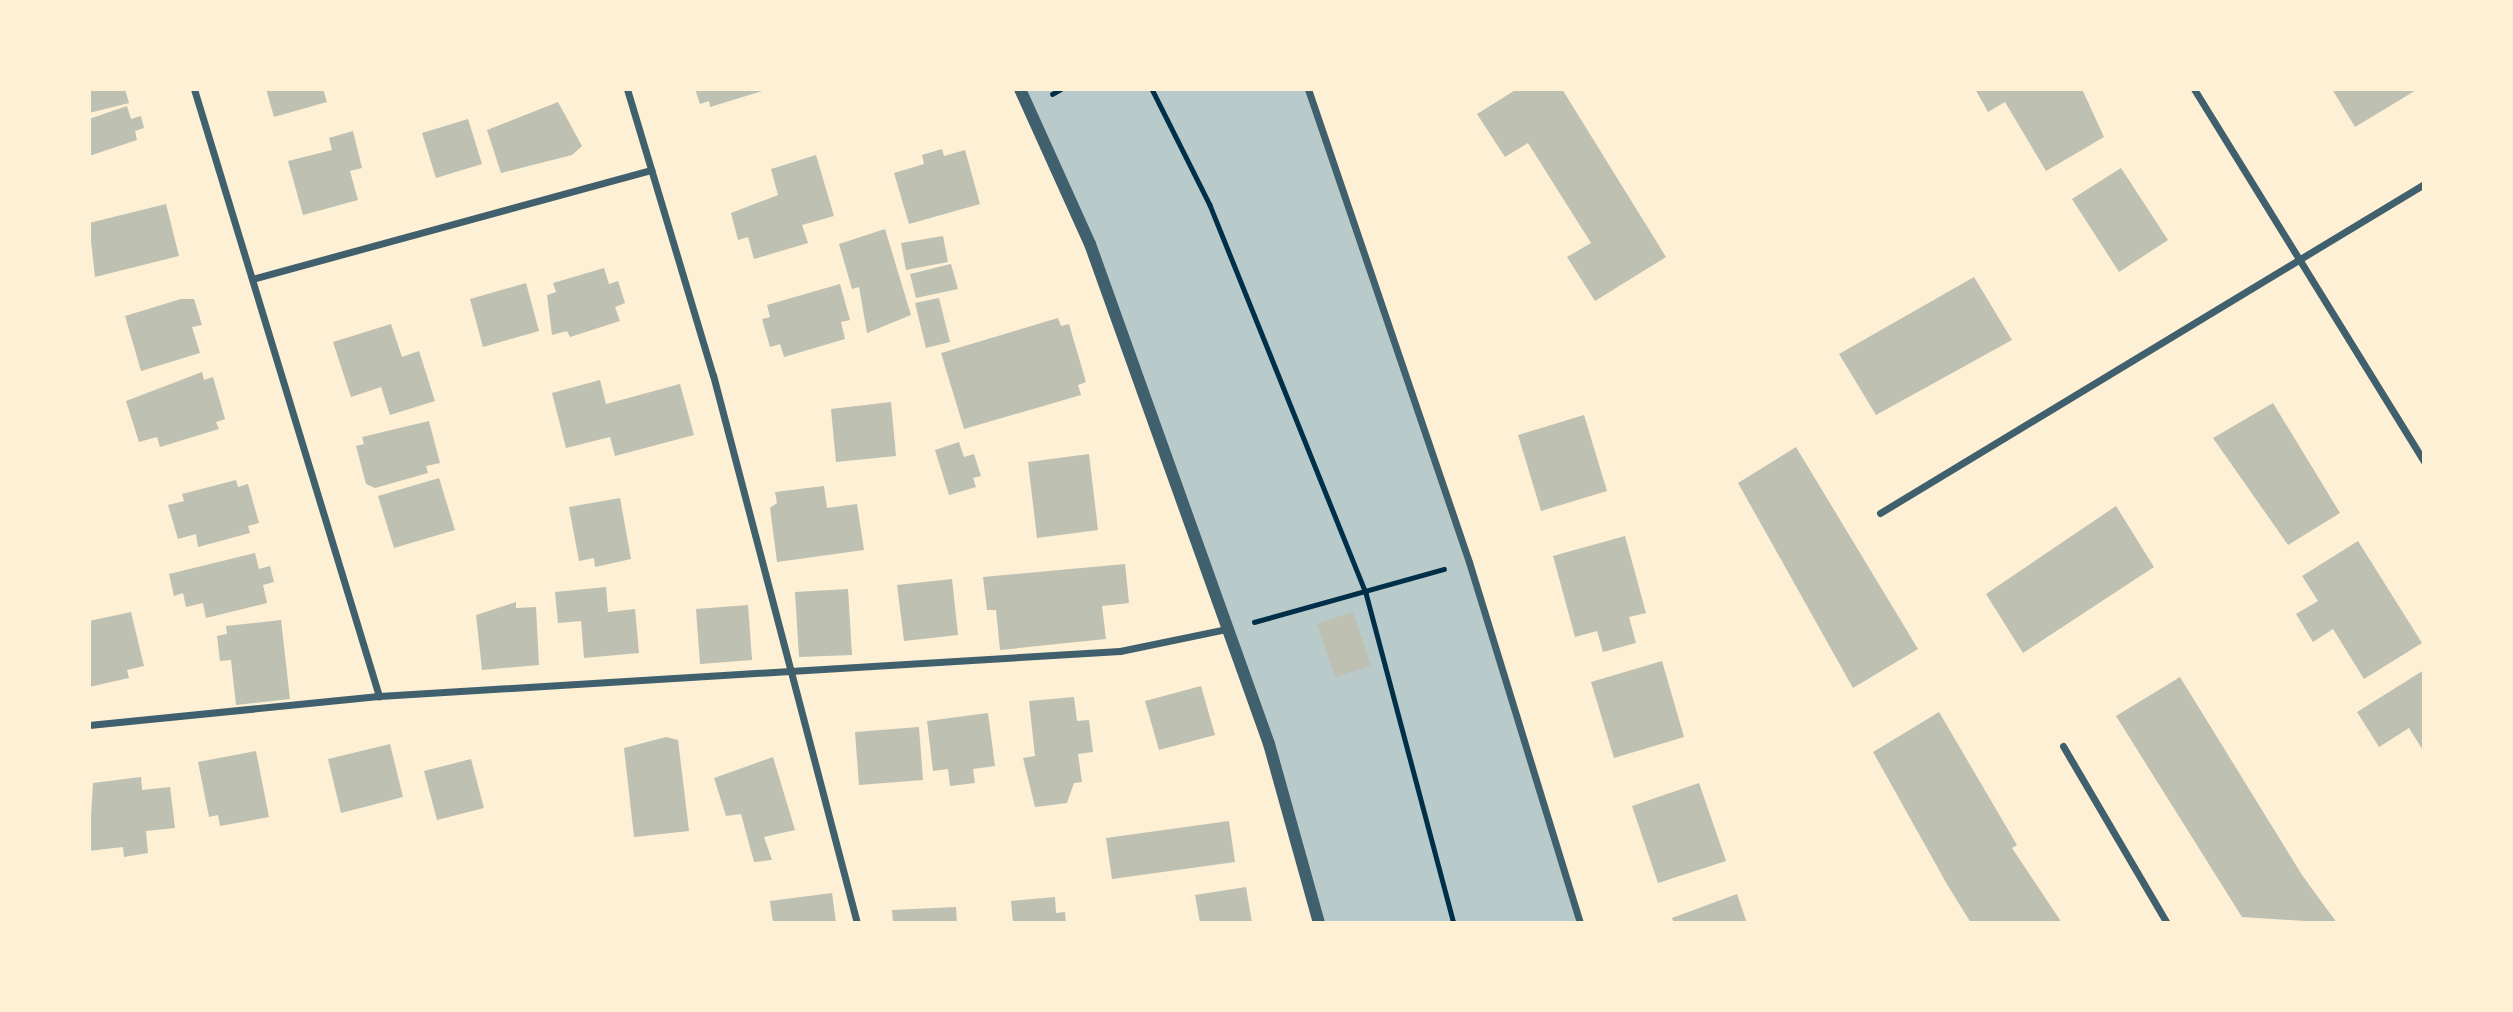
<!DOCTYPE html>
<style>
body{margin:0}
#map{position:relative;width:2513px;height:1012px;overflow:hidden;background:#fdf0d5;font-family:"Space Grotesk",sans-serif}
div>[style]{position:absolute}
.green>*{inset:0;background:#b9caca}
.building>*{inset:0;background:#bec0b2}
.path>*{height:4.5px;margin:-2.25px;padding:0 2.25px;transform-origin:2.25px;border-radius:2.25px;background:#003049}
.minor>*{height:7px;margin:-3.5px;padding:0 3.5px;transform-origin:3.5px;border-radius:3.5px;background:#3f606c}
.tertiary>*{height:12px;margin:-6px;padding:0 6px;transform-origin:6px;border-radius:6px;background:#3f606c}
span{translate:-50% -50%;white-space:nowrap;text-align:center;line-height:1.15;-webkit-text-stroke:7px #fdf0d5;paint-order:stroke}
.frame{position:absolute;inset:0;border:91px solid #fdf0d5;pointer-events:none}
</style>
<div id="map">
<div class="green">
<div style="clip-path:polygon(1020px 89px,1308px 89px,1469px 562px,1580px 923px,1319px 923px,1269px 744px,1090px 244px)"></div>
</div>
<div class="building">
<div style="clip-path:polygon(89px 89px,125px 89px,129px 103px,89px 113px)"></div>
<div style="clip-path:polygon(266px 89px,323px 89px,327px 102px,274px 117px)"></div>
<div style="clip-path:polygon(695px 89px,766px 89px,766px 90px,710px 107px,709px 101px,700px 104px)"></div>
<div style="clip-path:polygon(1517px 89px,1562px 89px,1666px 257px,1595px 301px,1567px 257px,1591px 243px,1528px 143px,1505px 157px,1477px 114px)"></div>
<div style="clip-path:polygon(1975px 89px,2082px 89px,2104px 137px,2046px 171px,2005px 102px,1988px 112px)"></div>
<div style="clip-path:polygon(2332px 89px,2418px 89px,2355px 127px)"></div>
<div style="clip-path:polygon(558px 102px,582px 146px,572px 155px,501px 173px,487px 130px)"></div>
<div style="clip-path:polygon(127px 106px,131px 119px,141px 116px,144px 128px,135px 131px,137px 140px,89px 156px,89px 119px)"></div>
<div style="clip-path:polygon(468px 119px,482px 164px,436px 178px,422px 133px)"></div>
<div style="clip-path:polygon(353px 131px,362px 168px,350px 171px,358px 200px,303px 215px,288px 161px,332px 150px,329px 138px)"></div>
<div style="clip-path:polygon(942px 149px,944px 156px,965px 150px,980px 204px,909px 224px,894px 173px,924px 164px,922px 155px)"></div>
<div style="clip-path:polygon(816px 155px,834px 216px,802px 225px,808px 243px,754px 259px,748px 237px,738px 240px,731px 213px,778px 195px,771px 169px)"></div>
<div style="clip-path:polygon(2121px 168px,2168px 240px,2119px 272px,2072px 199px)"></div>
<div style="clip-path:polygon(166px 204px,179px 256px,95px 277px,89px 223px)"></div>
<div style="clip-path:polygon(885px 229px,911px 315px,867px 333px,859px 287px,852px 289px,839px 244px)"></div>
<div style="clip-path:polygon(943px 236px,948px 262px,906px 270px,901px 243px)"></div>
<div style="clip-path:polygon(951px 264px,958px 289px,916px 298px,910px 274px)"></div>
<div style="clip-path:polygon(604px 268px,609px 284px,618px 281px,625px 303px,615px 307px,620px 321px,570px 337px,567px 331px,552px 335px,547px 295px,556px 292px,553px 283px)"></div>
<div style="clip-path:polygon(1974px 277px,2012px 340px,1876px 415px,1839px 354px)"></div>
<div style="clip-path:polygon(526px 283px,539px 331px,483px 347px,470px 299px)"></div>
<div style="clip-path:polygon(840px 284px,850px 320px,841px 322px,845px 339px,784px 357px,780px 344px,770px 347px,762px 319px,770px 317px,767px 305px)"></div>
<div style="clip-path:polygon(939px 298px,950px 342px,926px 348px,915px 303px)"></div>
<div style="clip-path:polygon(181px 299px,194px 299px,202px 325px,192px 327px,200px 353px,141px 371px,125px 316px)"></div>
<div style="clip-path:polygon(1058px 318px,1061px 326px,1069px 324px,1086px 382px,1078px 385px,1081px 395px,964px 429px,941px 353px)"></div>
<div style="clip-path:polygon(391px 324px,402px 357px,419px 351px,435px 401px,390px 415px,381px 387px,351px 397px,333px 342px)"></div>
<div style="clip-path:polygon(202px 372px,204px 380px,213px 377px,225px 419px,216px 422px,219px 429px,160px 447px,157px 437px,139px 442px,126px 401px)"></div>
<div style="clip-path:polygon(600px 380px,606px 404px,680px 384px,694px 435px,615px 456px,610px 437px,566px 448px,552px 393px)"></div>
<div style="clip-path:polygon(891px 402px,896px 456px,836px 462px,831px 409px)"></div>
<div style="clip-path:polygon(2273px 403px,2340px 513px,2288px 545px,2213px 438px)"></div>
<div style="clip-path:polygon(1584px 415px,1607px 491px,1541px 511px,1518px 435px)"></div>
<div style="clip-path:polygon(429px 421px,440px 463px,426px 466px,428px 473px,375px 488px,366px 484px,356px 446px,364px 444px,362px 437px)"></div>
<div style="clip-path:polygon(959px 442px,964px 457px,974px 454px,981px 476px,973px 478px,976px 487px,949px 495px,935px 450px)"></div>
<div style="clip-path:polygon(1796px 447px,1918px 649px,1853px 688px,1738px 483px)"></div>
<div style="clip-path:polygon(1089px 454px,1098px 530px,1037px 538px,1028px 462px)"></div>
<div style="clip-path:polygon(439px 478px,455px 530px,394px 548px,378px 496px)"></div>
<div style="clip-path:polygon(236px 480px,238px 487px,248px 484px,259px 523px,248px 526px,250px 533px,198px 547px,196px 534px,178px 539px,168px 505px,184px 501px,182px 494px)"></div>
<div style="clip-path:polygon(824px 486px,827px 508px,857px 504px,864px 550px,777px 562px,770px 508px,777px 503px,775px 492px)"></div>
<div style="clip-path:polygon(620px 498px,631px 559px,595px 567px,594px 558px,579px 561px,569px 507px)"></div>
<div style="clip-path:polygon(2116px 506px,2154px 567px,2023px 653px,1986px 594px)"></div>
<div style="clip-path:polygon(1625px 536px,1646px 613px,1629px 617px,1636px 643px,1603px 652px,1597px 631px,1575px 637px,1553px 556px)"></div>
<div style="clip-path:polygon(2358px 541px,2422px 643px,2364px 679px,2333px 629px,2313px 642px,2296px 614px,2318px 601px,2302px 576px)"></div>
<div style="clip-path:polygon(255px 553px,259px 569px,270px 566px,274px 582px,263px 585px,267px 603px,206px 618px,203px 603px,186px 607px,183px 593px,174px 596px,169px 574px)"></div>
<div style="clip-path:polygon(1125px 564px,1129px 603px,1102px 606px,1106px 639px,1000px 650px,996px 610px,987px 610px,983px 577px)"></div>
<div style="clip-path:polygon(952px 579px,958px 635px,904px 641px,897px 585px)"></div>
<div style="clip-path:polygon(606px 587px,608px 612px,635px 609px,639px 653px,584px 658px,581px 621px,558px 623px,555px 592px)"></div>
<div style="clip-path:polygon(848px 589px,852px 655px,799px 657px,795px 592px)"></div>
<div style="clip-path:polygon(516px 602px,516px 608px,536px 607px,539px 665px,482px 670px,476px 615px)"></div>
<div style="clip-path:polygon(748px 605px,752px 660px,700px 664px,696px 609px)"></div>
<div style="clip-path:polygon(131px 612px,144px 666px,127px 670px,129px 678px,89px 687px,89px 621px)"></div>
<div style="clip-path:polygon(1353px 612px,1371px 666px,1335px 677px,1317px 624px)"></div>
<div style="clip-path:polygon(281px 620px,290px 699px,236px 705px,231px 660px,220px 661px,217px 636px,227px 634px,226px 626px)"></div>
<div style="clip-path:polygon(1662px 661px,1684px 737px,1614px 758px,1591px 682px)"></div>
<div style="clip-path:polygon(2424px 670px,2424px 752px,2409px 728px,2379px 747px,2357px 712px)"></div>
<div style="clip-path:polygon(2180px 677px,2302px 875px,2337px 923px,2242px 917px,2116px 716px)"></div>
<div style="clip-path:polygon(1201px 686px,1215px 735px,1159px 750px,1145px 701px)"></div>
<div style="clip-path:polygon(1074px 697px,1077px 721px,1089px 720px,1093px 752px,1078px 754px,1082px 782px,1074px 783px,1067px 803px,1035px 807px,1023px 758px,1035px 756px,1029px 701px)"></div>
<div style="clip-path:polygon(1939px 712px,2017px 845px,2012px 848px,2062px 923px,1971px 923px,1948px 886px,1873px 752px)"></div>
<div style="clip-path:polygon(988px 713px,995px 766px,973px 769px,975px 783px,950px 786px,948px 769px,933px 771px,927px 721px)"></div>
<div style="clip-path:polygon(919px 727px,923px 780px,859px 785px,855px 732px)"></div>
<div style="clip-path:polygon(666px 737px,678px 740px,689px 831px,634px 837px,624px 748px)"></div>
<div style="clip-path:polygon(390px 744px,403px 797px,341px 813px,328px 759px)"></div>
<div style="clip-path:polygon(256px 751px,269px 817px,220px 826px,218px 815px,209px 817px,198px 762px)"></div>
<div style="clip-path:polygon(773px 757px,795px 830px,764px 837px,772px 860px,754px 862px,741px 814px,726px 816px,714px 778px)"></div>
<div style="clip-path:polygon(471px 759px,484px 808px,437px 820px,424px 771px)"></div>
<div style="clip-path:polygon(141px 777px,142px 790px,170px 787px,175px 828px,146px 831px,148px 853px,124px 857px,123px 847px,89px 851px,93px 783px)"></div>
<div style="clip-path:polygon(1699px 783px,1726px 861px,1658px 883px,1632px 806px)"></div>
<div style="clip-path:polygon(1229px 821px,1235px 862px,1112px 879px,1106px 838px)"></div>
<div style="clip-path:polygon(1246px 887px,1252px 923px,1200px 923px,1195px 895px)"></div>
<div style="clip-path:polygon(832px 893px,836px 923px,773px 923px,770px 901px)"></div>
<div style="clip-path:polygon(1737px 894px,1747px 923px,1674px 923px,1672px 918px)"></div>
<div style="clip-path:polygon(1055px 897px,1056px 913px,1065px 912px,1066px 923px,1013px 923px,1011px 901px)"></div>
<div style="clip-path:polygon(956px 907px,957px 923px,893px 923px,892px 910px)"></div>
</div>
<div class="path">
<div style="left:1152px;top:89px;width:130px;rotate:63.4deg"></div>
<div style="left:1210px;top:205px;width:418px;rotate:68.1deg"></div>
<div style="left:1366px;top:593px;width:342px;rotate:75.1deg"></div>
<div style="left:1052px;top:94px;width:10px;rotate:-29deg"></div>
<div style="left:1254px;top:622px;width:197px;rotate:-15.6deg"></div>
</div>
<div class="minor">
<div style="left:194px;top:89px;width:635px;rotate:73.05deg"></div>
<div style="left:627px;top:89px;width:299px;rotate:73.3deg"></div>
<div style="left:713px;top:375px;width:567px;rotate:75.28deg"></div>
<div style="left:1308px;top:89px;width:500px;rotate:71.2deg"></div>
<div style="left:1469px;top:562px;width:378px;rotate:72.9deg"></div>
<div style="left:2194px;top:89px;width:438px;rotate:58.3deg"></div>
<div style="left:252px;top:279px;width:414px;rotate:-15.3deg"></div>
<div style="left:1880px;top:513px;width:636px;rotate:-31.16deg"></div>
<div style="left:89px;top:725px;width:291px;rotate:-5.7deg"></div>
<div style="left:379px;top:696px;width:742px;rotate:-3.48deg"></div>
<div style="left:1120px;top:651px;width:108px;rotate:-11.7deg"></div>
<div style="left:2063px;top:746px;width:205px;rotate:59.6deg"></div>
</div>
<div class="tertiary">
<div style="left:1020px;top:89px;width:170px;rotate:65.7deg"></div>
<div style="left:1090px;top:244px;width:531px;rotate:70.3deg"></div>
<div style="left:1269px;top:744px;width:186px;rotate:74.4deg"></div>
</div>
<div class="frame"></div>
</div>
